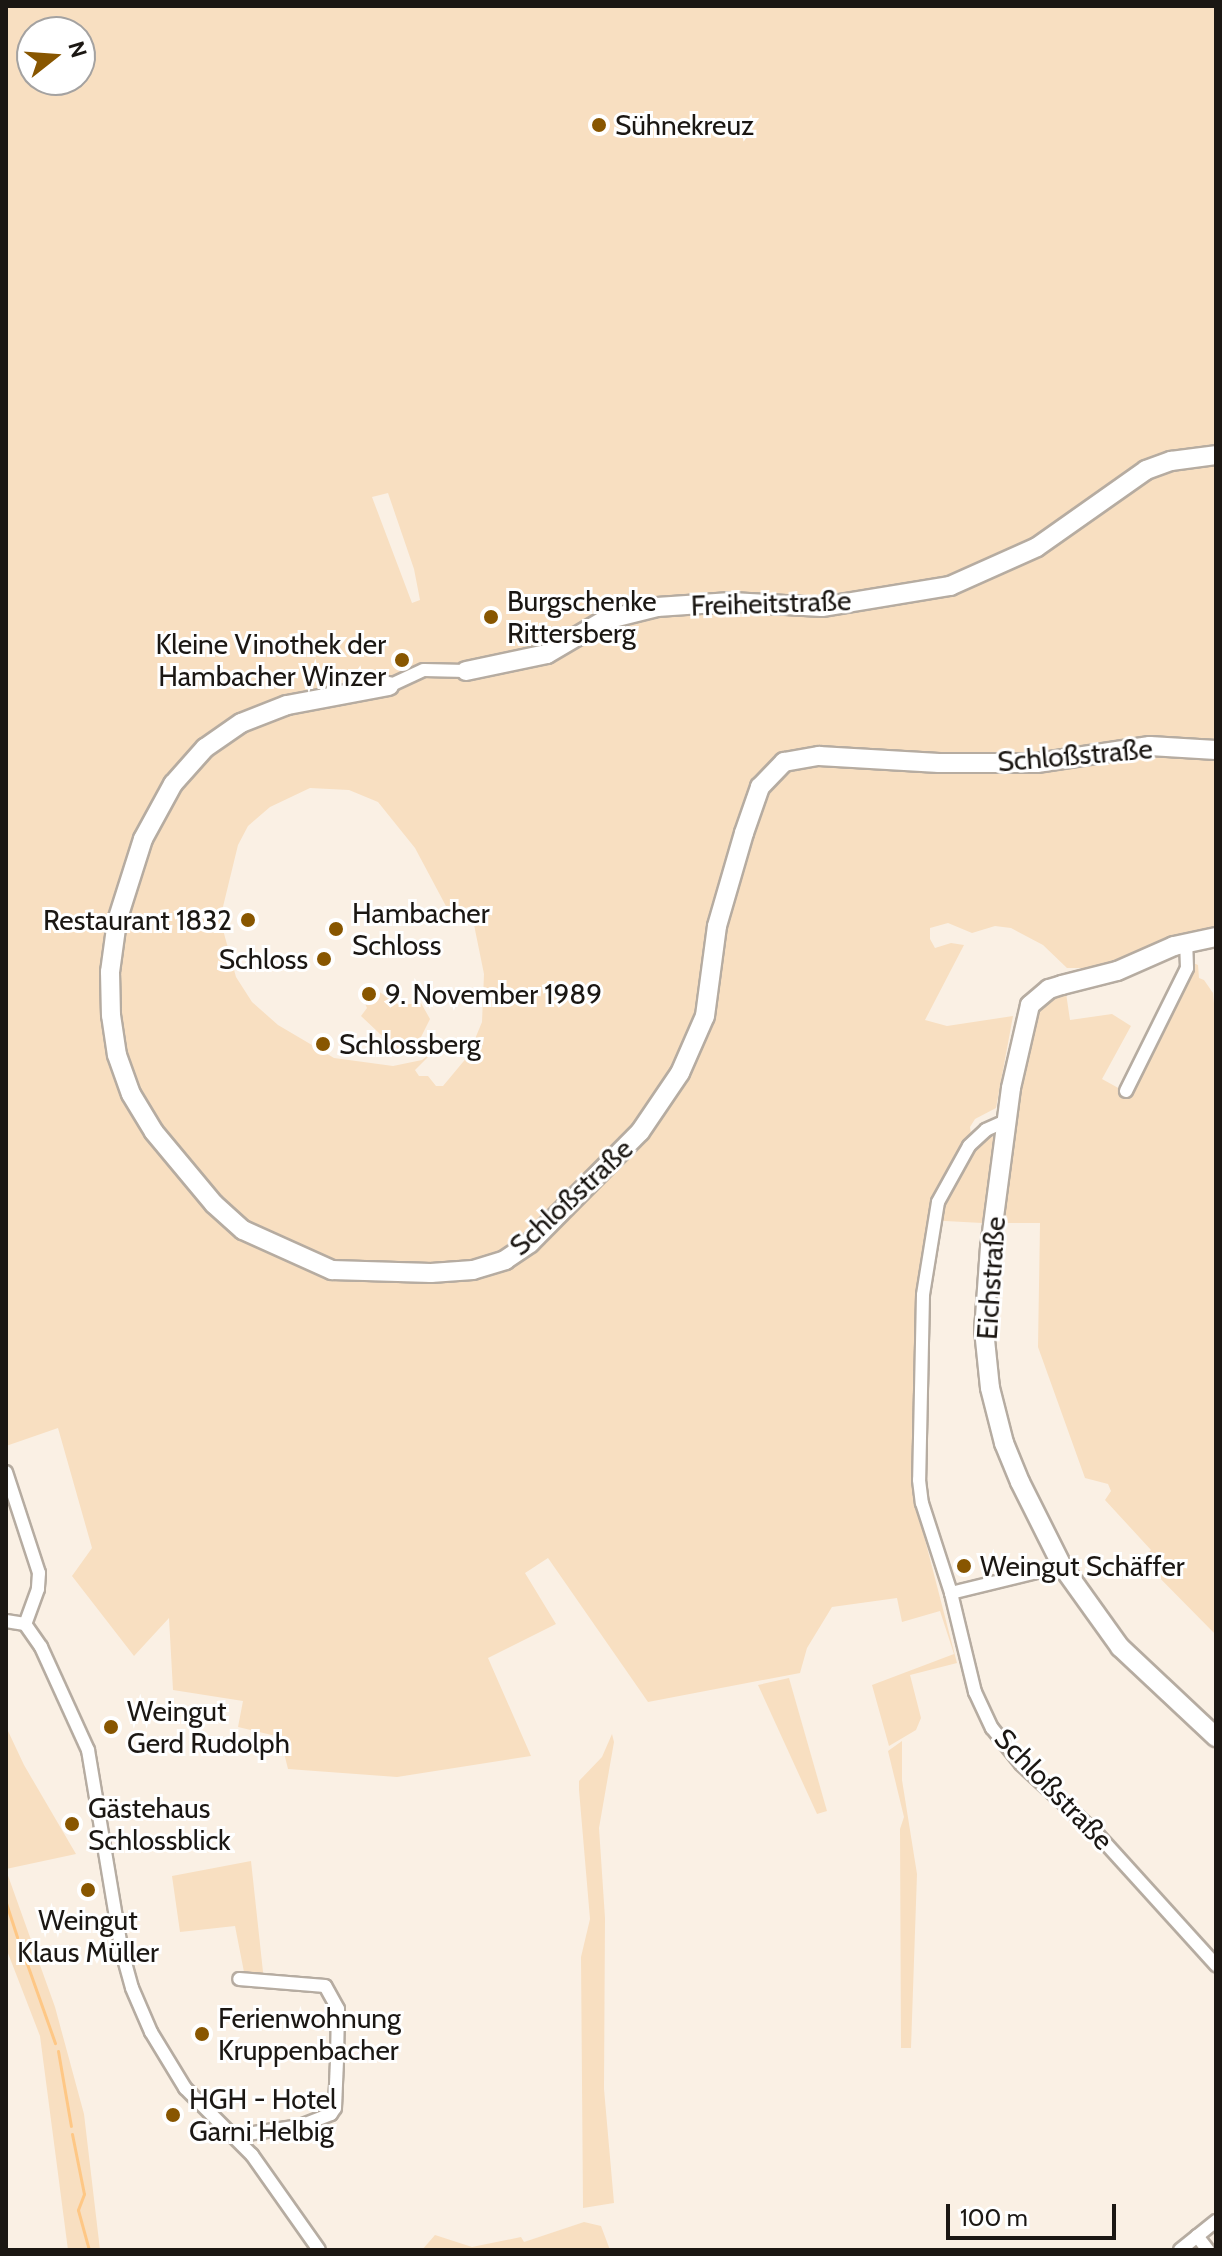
<!DOCTYPE html>
<meta charset="utf-8">
<style>
body{margin:0}
#map{position:relative;width:1222px;height:2256px;overflow:hidden;background:#faf0e4;font-family:Cabin,sans-serif}
div>[style]{position:absolute}
.green>*{inset:0;background:#f8dfc1}
.stream>*{height:3px;margin:-1.5px;padding:0 1.5px;transform-origin:1.5px;border-radius:1.5px;background:#fec785}
.roads{filter:drop-shadow(2px 0 #b6aca1) drop-shadow(-2px 0 #b6aca1) drop-shadow(0 2px #b6aca1) drop-shadow(0 -2px #b6aca1)}
.street>*{height:12px;margin:-6px;padding:0 6px;transform-origin:6px;border-radius:6px;background:#fff}
.secondary>*{height:18px;margin:-9px;padding:0 9px;transform-origin:9px;border-radius:9px;background:#fff}
.dots>*{width:22px;height:22px;translate:-50% -50%;box-sizing:border-box;border:4px solid #fff;border-radius:50%}
span{translate:-50% -50%;white-space:nowrap;text-align:center;line-height:1.15;-webkit-text-stroke:6px #fff;paint-order:stroke}
.poi-label{font-size:28px;color:#1b1713}
.left{translate:0 -50%;text-align:left}
.right{translate:-100% -50%;text-align:right}
.street-label{font-size:28px;color:#1b1713}
.frame{position:absolute;inset:0;border:8px solid #1b1713;pointer-events:none}
.north{position:absolute;left:16px;top:16px;width:80px;height:80px;box-sizing:border-box;background:#fff;border:2px solid #a4a2a1;border-radius:50%;rotate:73deg;font-size:22px;font-weight:700;line-height:32px;text-align:center;color:#1b1713}
.north::after{content:'';display:block;margin:auto;width:28px;height:36px;background:#885600;clip-path:polygon(50% 0,100% 100%,50% 72%,0 100%)}
.scale{position:absolute;left:946px;top:2204px;width:170px;height:36px;box-sizing:border-box;border:4px solid #1b1713;border-top:0;padding-left:10px;font-size:24px;line-height:28px;white-space:nowrap;color:#1b1713;-webkit-text-stroke:6px #fff;paint-order:stroke}
</style>
<div id="map">
<div class="green">
<div style="clip-path:polygon(evenodd,6px 6px,1216px 6px,1216px 929px,1106px 968px,1067px 968px,1043px 945px,1011px 928px,995px 926px,972px 933px,948px 923px,930px 928px,930px 939px,935px 948px,951px 943px,964px 945px,925px 1020px,947px 1026px,1013px 1016px,996px 1108px,975px 1119px,970px 1127px,971px 1134px,995px 1137px,982px 1223px,927px 1220px,917px 1293px,917px 1509px,957px 1663px,910px 1675px,921px 1718px,916px 1730px,889px 1746px,872px 1685px,954px 1654px,940px 1611px,902px 1622px,897px 1598px,832px 1607px,807px 1648px,800px 1673px,648px 1702px,548px 1558px,525px 1573px,556px 1624px,488px 1658px,531px 1756px,397px 1777px,288px 1769px,280px 1737px,238px 1727px,243px 1701px,173px 1690px,169px 1618px,134px 1656px,72px 1576px,92px 1548px,58px 1428px,6px 1446px,6px 6px,32px 32px,80px 32px,80px 80px,32px 80px,32px 32px,6px 6px,388px 493px,414px 569px,420px 600px,412px 603px,372px 497px,388px 493px,6px 6px,310px 788px,349px 790px,378px 802px,415px 848px,455px 923px,461px 909px,469px 907px,471px 910px,484px 974px,482px 1022px,468px 1056px,443px 1086px,436px 1086px,428px 1076px,419px 1076px,415px 1070px,437px 1048px,422px 1060px,393px 1066px,334px 1058px,278px 1025px,252px 1002px,236px 977px,220px 919px,238px 845px,248px 826px,270px 807px,310px 788px)"></div>
<div style="clip-path:polygon(1191px 962px,1198px 965px,1199px 978px,1204px 980px,1213px 993px,1216px 1025px,1216px 1635px,1142px 1560px,1151px 1550px,1105px 1500px,1111px 1491px,1108px 1484px,1085px 1478px,1038px 1347px,1040px 1223px,1001px 1223px,1018px 1088px,1035px 1017px,1048px 1001px,1066px 993px,1070px 1020px,1112px 1014px,1131px 1026px,1102px 1079px,1131px 1095px)"></div>
<div style="clip-path:polygon(372px 987px,399px 1005px,421px 1003px,430px 1019px,420px 1039px,397px 1050px,361px 1016px,367px 1008px,362px 997px)"></div>
<div style="clip-path:polygon(789px 1678px,827px 1811px,817px 1814px,758px 1685px)"></div>
<div style="clip-path:polygon(8px 1731px,24px 1765px,76px 1854px,6px 1869px)"></div>
<div style="clip-path:polygon(612px 1734px,614px 1742px,599px 1828px,605px 1918px,604px 2089px,614px 2203px,583px 2208px,581px 1957px,590px 1919px,579px 1790px,579px 1781px,602px 1757px)"></div>
<div style="clip-path:polygon(902px 1741px,902px 1780px,917px 1874px,911px 2048px,901px 2048px,900px 1829px,904px 1817px,888px 1751px)"></div>
<div style="clip-path:polygon(251px 1861px,264px 1981px,241px 1980px,244px 1972px,235px 1926px,180px 1932px,172px 1876px)"></div>
<div style="clip-path:polygon(6px 1870px,55px 2007px,84px 2114px,100px 2250px,68px 2250px,40px 2036px,6px 1948px)"></div>
<div style="clip-path:polygon(584px 2222px,601px 2226px,610px 2250px,422px 2250px,435px 2235px,472px 2247px,521px 2237px,524px 2242px)"></div>
</div>
<div class="stream">
<div style="left:6px;top:1903px;width:36px;rotate:72deg"></div>
<div style="left:21px;top:1947px;width:102px;rotate:70.5deg"></div>
<div style="left:58px;top:2051px;width:76px;rotate:80.2deg"></div>
<div style="left:72px;top:2134px;width:61px;rotate:78.7deg"></div>
<div style="left:84px;top:2194px;width:17px;rotate:111deg"></div>
<div style="left:78px;top:2210px;width:41px;rotate:74.6deg"></div>
</div>
<div class="roads">
<div class="street">
<div style="left:389px;top:686px;width:38px;rotate:-25deg"></div>
<div style="left:424px;top:670px;width:42px;rotate:1.4deg"></div>
<div style="left:1126px;top:1091px;width:137px;rotate:-63.6deg"></div>
<div style="left:1187px;top:968px;width:25px;rotate:-92deg"></div>
<div style="left:1008px;top:1120px;width:24px;rotate:156deg"></div>
<div style="left:986px;top:1130px;width:23px;rotate:137deg"></div>
<div style="left:969px;top:1146px;width:64px;rotate:119deg"></div>
<div style="left:938px;top:1202px;width:94px;rotate:99.2deg"></div>
<div style="left:923px;top:1295px;width:185px;rotate:91.2deg"></div>
<div style="left:919px;top:1480px;width:23px;rotate:83deg"></div>
<div style="left:922px;top:1503px;width:95px;rotate:72.1deg"></div>
<div style="left:951px;top:1593px;width:102px;rotate:76.4deg"></div>
<div style="left:975px;top:1692px;width:40px;rotate:65deg"></div>
<div style="left:992px;top:1728px;width:46px;rotate:51.1deg"></div>
<div style="left:1021px;top:1764px;width:105px;rotate:42.7deg"></div>
<div style="left:1098px;top:1835px;width:176px;rotate:47.8deg"></div>
<div style="left:6px;top:1472px;width:106px;rotate:71.9deg"></div>
<div style="left:39px;top:1573px;width:16px;rotate:94deg"></div>
<div style="left:38px;top:1589px;width:37px;rotate:110deg"></div>
<div style="left:951px;top:1593px;width:114px;rotate:-13.7deg"></div>
<div style="left:6px;top:1621px;width:19px;rotate:9deg"></div>
<div style="left:25px;top:1624px;width:28px;rotate:55deg"></div>
<div style="left:41px;top:1647px;width:113px;rotate:65.5deg"></div>
<div style="left:88px;top:1750px;width:201px;rotate:80.5deg"></div>
<div style="left:121px;top:1948px;width:41px;rotate:74.6deg"></div>
<div style="left:132px;top:1988px;width:48px;rotate:66.6deg"></div>
<div style="left:151px;top:2032px;width:66px;rotate:58.7deg"></div>
<div style="left:185px;top:2088px;width:95px;rotate:45deg"></div>
<div style="left:252px;top:2155px;width:116px;rotate:54.8deg"></div>
<div style="left:234px;top:2136px;width:67px;rotate:-8.6deg"></div>
<div style="left:300px;top:2126px;width:33px;rotate:-21deg"></div>
<div style="left:331px;top:2114px;width:7px;rotate:-56deg"></div>
<div style="left:335px;top:2108px;width:48px;rotate:-87.6deg"></div>
<div style="left:337px;top:2060px;width:51px;rotate:-88.9deg"></div>
<div style="left:338px;top:2009px;width:26px;rotate:-119deg"></div>
<div style="left:325px;top:1986px;width:86px;rotate:-175.3deg"></div>
<div style="left:1197px;top:2236px;width:18px;rotate:52deg"></div>
<div style="left:1180px;top:2250px;width:46px;rotate:-38.9deg"></div>
</div>
<div class="secondary">
<div style="left:466px;top:671px;width:83px;rotate:-11.9deg"></div>
<div style="left:547px;top:654px;width:67px;rotate:-30.4deg"></div>
<div style="left:605px;top:620px;width:54px;rotate:-14deg"></div>
<div style="left:657px;top:607px;width:74px;rotate:-3.9deg"></div>
<div style="left:731px;top:602px;width:91px;rotate:3.1deg"></div>
<div style="left:822px;top:607px;width:130px;rotate:-9.3deg"></div>
<div style="left:950px;top:586px;width:95px;rotate:-24.1deg"></div>
<div style="left:1037px;top:547px;width:133px;rotate:-35.2deg"></div>
<div style="left:1146px;top:470px;width:27px;rotate:-20deg"></div>
<div style="left:1171px;top:461px;width:45px;rotate:-7.6deg"></div>
<div style="left:389px;top:686px;width:104px;rotate:169.4deg"></div>
<div style="left:287px;top:705px;width:49px;rotate:158.6deg"></div>
<div style="left:241px;top:723px;width:44px;rotate:145.2deg"></div>
<div style="left:205px;top:748px;width:48px;rotate:131.6deg"></div>
<div style="left:173px;top:784px;width:63px;rotate:118.6deg"></div>
<div style="left:143px;top:839px;width:86px;rotate:107.6deg"></div>
<div style="left:117px;top:921px;width:51px;rotate:97.8deg"></div>
<div style="left:110px;top:972px;width:43px;rotate:88.7deg"></div>
<div style="left:111px;top:1015px;width:40px;rotate:81.5deg"></div>
<div style="left:117px;top:1055px;width:41px;rotate:70.3deg"></div>
<div style="left:131px;top:1094px;width:44px;rotate:58.8deg"></div>
<div style="left:154px;top:1132px;width:94px;rotate:50.2deg"></div>
<div style="left:214px;top:1204px;width:39px;rotate:42deg"></div>
<div style="left:243px;top:1230px;width:98px;rotate:24.2deg"></div>
<div style="left:332px;top:1270px;width:99px;rotate:1.7deg"></div>
<div style="left:431px;top:1273px;width:42px;rotate:-4.1deg"></div>
<div style="left:473px;top:1270px;width:34px;rotate:-17deg"></div>
<div style="left:505px;top:1260px;width:30px;rotate:-34deg"></div>
<div style="left:530px;top:1243px;width:156px;rotate:-45.3deg"></div>
<div style="left:640px;top:1132px;width:71px;rotate:-55.9deg"></div>
<div style="left:680px;top:1073px;width:62px;rotate:-66.3deg"></div>
<div style="left:705px;top:1016px;width:91px;rotate:-82.4deg"></div>
<div style="left:717px;top:926px;width:97px;rotate:-73.8deg"></div>
<div style="left:744px;top:833px;width:49px;rotate:-70.8deg"></div>
<div style="left:760px;top:787px;width:35px;rotate:-46deg"></div>
<div style="left:784px;top:762px;width:36px;rotate:-10deg"></div>
<div style="left:819px;top:756px;width:120px;rotate:3.3deg"></div>
<div style="left:939px;top:763px;width:98px"></div>
<div style="left:1037px;top:763px;width:114px;rotate:-8.6deg"></div>
<div style="left:1150px;top:746px;width:66px;rotate:3.5deg"></div>
<div style="left:1216px;top:937px;width:43px;rotate:167.9deg"></div>
<div style="left:1174px;top:946px;width:62px;rotate:156.3deg"></div>
<div style="left:1117px;top:971px;width:57px;rotate:165.7deg"></div>
<div style="left:1062px;top:985px;width:14px;rotate:163deg"></div>
<div style="left:1049px;top:989px;width:25px;rotate:140deg"></div>
<div style="left:1030px;top:1005px;width:85px;rotate:102.9deg"></div>
<div style="left:1011px;top:1088px;width:160px;rotate:97.5deg"></div>
<div style="left:990px;top:1247px;width:83px;rotate:94.1deg"></div>
<div style="left:984px;top:1330px;width:58px;rotate:84.1deg"></div>
<div style="left:990px;top:1388px;width:57px;rotate:75.7deg"></div>
<div style="left:1004px;top:1443px;width:42px;rotate:67.7deg"></div>
<div style="left:1020px;top:1482px;width:94px;rotate:63.4deg"></div>
<div style="left:1062px;top:1566px;width:100px;rotate:54.4deg"></div>
<div style="left:1120px;top:1647px;width:132px;rotate:43.2deg"></div>
</div>
</div>
<div class="dots">
<div style="left:599px;top:125px;background:#885600"></div>
<div style="left:491px;top:617px;background:#885600"></div>
<div style="left:402px;top:660px;background:#885600"></div>
<div style="left:248px;top:920px;background:#885600"></div>
<div style="left:336px;top:929px;background:#885600"></div>
<div style="left:324px;top:959px;background:#885600"></div>
<div style="left:369px;top:994px;background:#885600"></div>
<div style="left:323px;top:1044px;background:#885600"></div>
<div style="left:964px;top:1566px;background:#885600"></div>
<div style="left:111px;top:1727px;background:#885600"></div>
<div style="left:72px;top:1824px;background:#885600"></div>
<div style="left:88px;top:1890px;background:#885600"></div>
<div style="left:202px;top:2034px;background:#885600"></div>
<div style="left:173px;top:2115px;background:#885600"></div>
</div>
<div class="poi-label">
<span class="left" style="left:615px;top:125px">Sühnekreuz</span>
<span class="left" style="left:507px;top:617px">Burgschenke<br>Rittersberg</span>
<span class="right" style="left:386px;top:660px">Kleine Vinothek der<br>Hambacher Winzer</span>
<span class="left" style="left:352px;top:929px">Hambacher<br>Schloss</span>
<span class="right" style="left:232px;top:920px">Restaurant 1832</span>
<span class="right" style="left:308px;top:959px">Schloss</span>
<span class="left" style="left:385px;top:994px">9. November 1989</span>
<span class="left" style="left:339px;top:1044px">Schlossberg</span>
<span class="left" style="left:980px;top:1566px">Weingut Schäffer</span>
<span class="left" style="left:127px;top:1727px">Weingut<br>Gerd Rudolph</span>
<span class="left" style="left:88px;top:1824px">Gästehaus<br>Schlossblick</span>
<span style="left:88px;top:1936px">Weingut<br>Klaus Müller</span>
<span class="left" style="left:218px;top:2034px">Ferienwohnung<br>Kruppenbacher</span>
<span class="left" style="left:189px;top:2115px">HGH - Hotel<br>Garni Helbig</span>
</div>
<div class="street-label">
<span style="left:771px;top:603px;rotate:-2deg">Freiheitstraße</span>
<span style="left:1075px;top:755px;rotate:-5deg">Schloßstraße</span>
<span style="left:571px;top:1197px;rotate:-43deg">Schloßstraße</span>
<span style="left:991px;top:1278px;rotate:-86deg">Eichstraße</span>
<span style="left:1054px;top:1789px;rotate:46deg">Schloßstraße</span>
</div>
<div class="frame"></div>
<div class="north">N</div>
<div class="scale">100 m</div>
</div>
